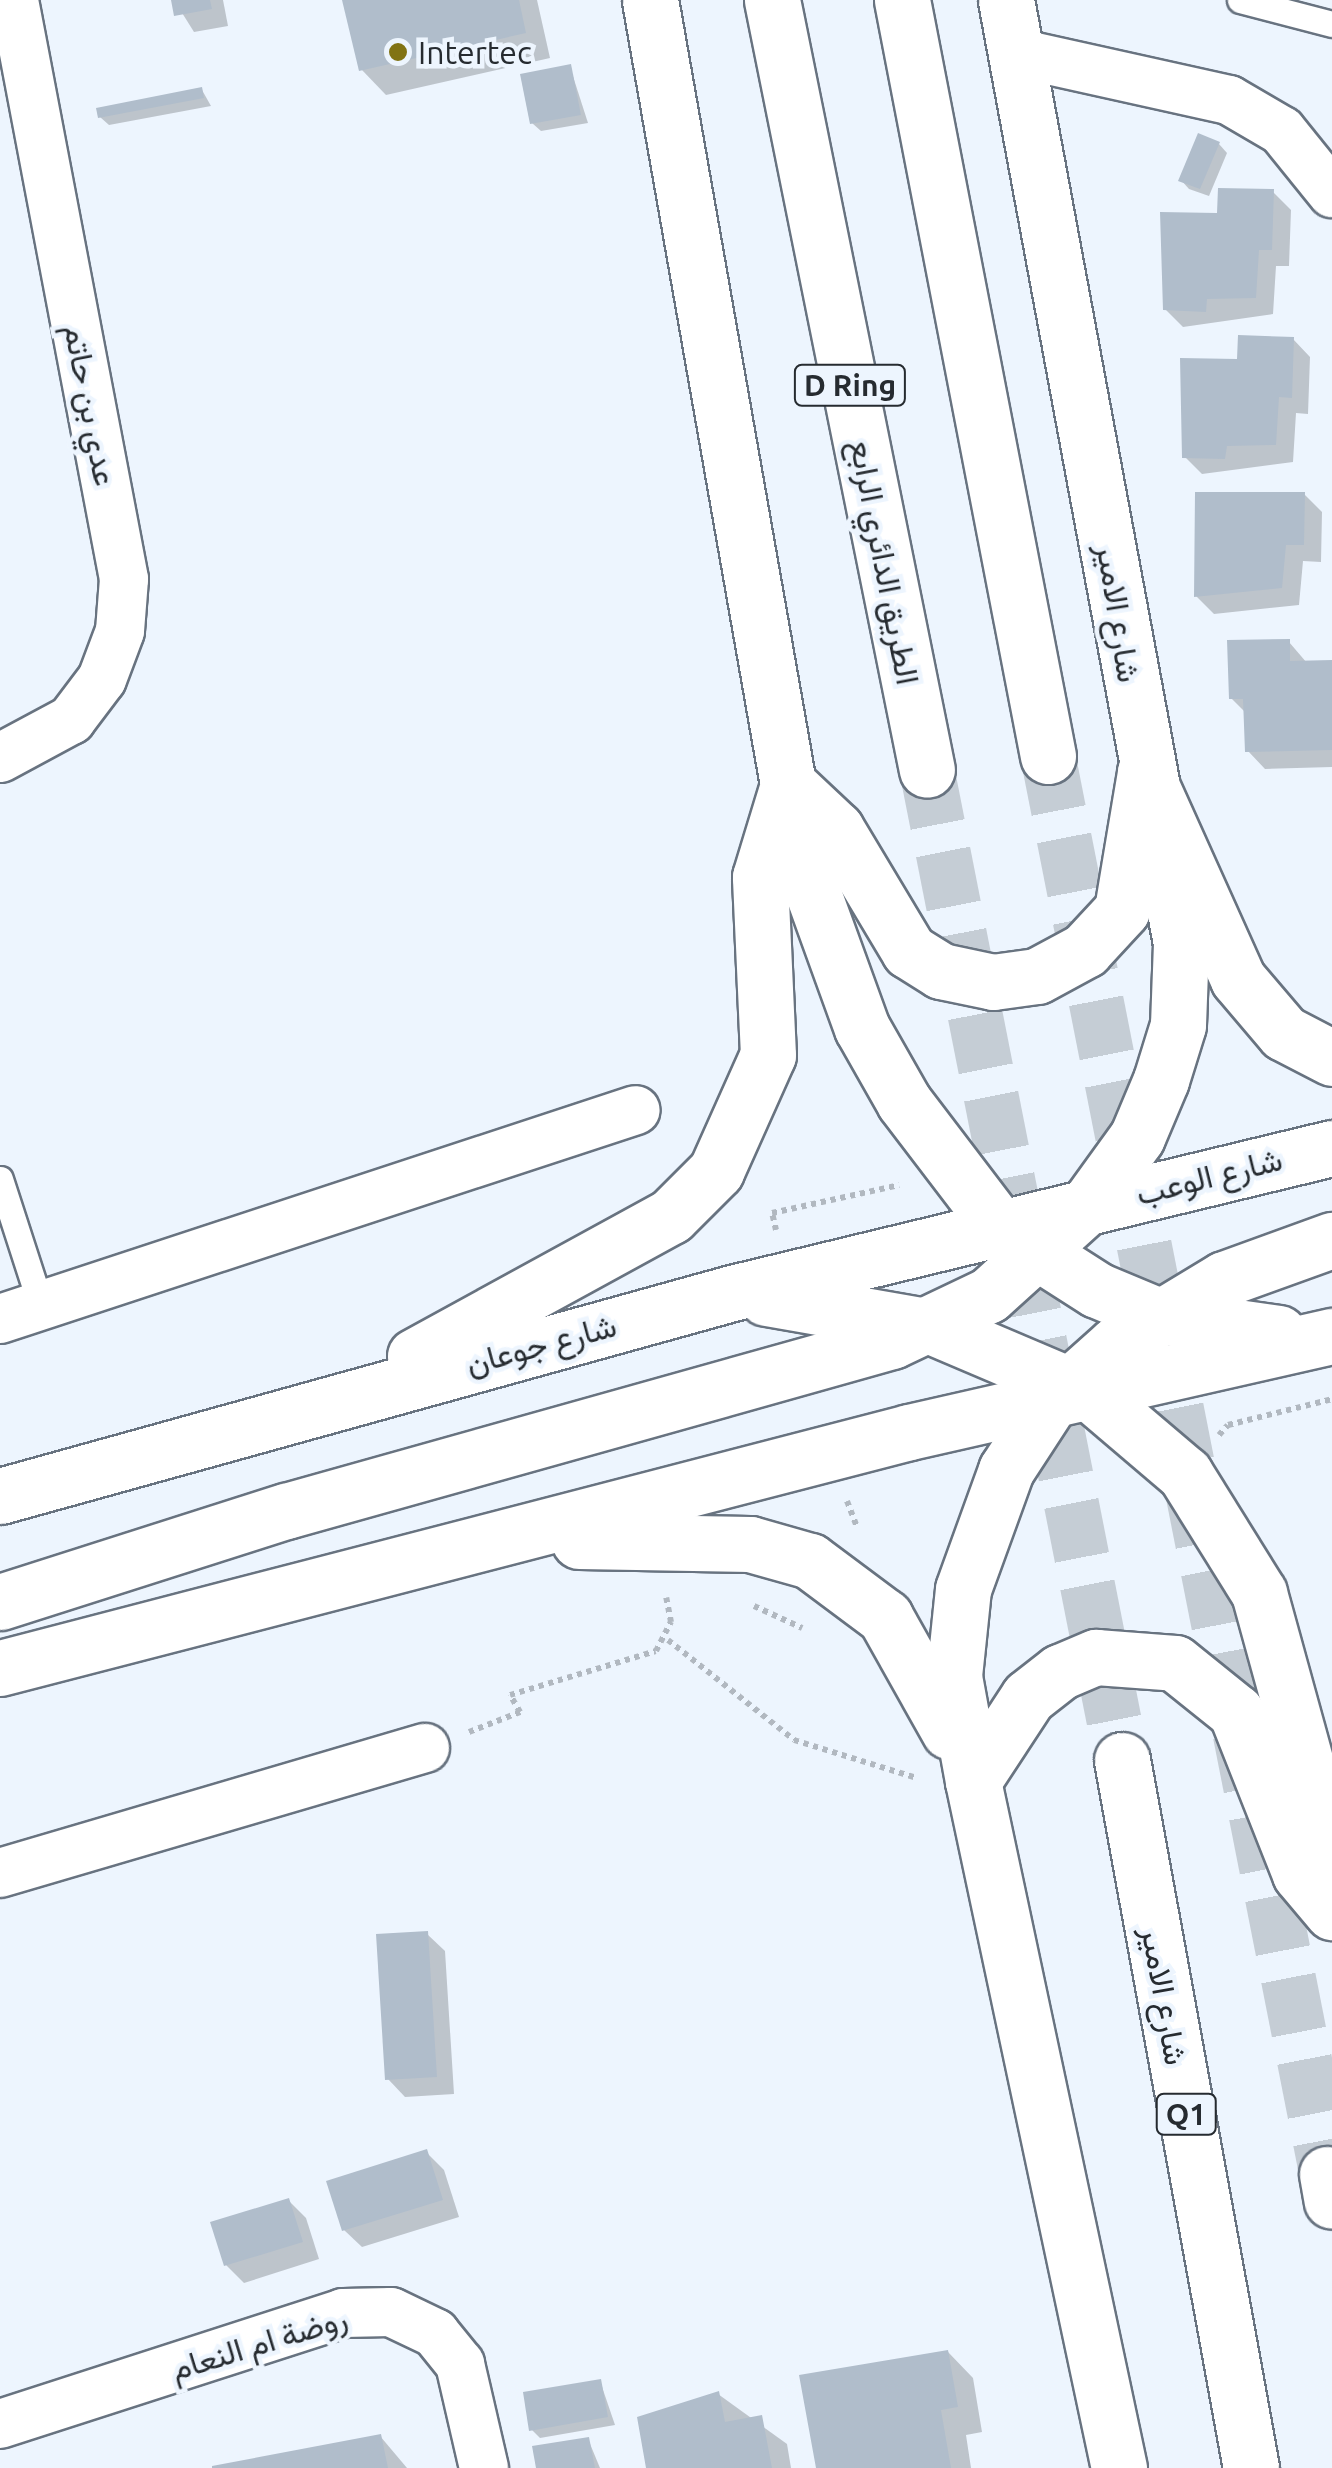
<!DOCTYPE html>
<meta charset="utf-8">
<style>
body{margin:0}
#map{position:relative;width:1332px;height:2468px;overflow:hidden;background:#edf5fe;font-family:Ubuntu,Vazirmatn,sans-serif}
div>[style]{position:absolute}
.shadow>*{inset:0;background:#0003}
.building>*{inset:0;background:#b0bdcb}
.highway-tunnel>*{height:55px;margin-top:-27.5px;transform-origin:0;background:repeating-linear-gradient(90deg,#c5cdd5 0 55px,transparent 0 83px)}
.path>*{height:6px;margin-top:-3px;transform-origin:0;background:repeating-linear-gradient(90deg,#b1b8c0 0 5px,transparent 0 10px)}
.roads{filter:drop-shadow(2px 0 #687380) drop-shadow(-2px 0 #687380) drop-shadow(0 2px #687380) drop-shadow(0 -2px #687380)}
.lane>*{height:25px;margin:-12.5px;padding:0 12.5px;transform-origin:12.5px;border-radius:12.5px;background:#fff}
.street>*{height:48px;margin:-24px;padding:0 24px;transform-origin:24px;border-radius:24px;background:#fff}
.secondary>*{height:55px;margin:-27.5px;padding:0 27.5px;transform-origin:27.5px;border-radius:27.5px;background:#fff}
.primary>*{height:55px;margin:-27.5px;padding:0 27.5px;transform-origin:27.5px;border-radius:27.5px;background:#fff}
.highway>*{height:55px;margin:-27.5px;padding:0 27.5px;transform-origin:27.5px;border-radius:27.5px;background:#fff}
.dots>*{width:28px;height:28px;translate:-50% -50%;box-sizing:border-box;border:5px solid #edf5fe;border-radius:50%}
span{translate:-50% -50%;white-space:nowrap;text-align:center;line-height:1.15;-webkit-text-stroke:9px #edf5fe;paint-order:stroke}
.shield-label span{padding:2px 8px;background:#edf5fe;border:2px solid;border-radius:8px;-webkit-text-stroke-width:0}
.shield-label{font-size:30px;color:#262b30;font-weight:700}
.poi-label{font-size:32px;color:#262b30}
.left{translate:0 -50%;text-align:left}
.street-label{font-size:32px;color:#262b30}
</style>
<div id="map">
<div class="shadow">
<div style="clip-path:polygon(174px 0,223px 0,228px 26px,194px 32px)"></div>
<div style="clip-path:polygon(345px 0,537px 0,550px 58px,386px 95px,361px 69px)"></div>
<div style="clip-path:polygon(570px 67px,588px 123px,541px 131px,532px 123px)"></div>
<div style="clip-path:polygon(202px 90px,211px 106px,109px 125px,100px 117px)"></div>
<div style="clip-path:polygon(1219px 144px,1227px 153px,1209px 196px,1189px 189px,1181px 180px)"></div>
<div style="clip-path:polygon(1273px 192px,1291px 210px,1289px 266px,1276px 266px,1273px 314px,1183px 327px,1165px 309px,1219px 215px)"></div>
<div style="clip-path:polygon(1293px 339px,1310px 357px,1308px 414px,1296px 413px,1293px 462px,1202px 474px,1184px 456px,1239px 362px)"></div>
<div style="clip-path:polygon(1304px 494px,1322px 512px,1321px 562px,1303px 561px,1299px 605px,1214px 614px,1196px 596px)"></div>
<div style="clip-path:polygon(1289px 642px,1307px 663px,1332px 663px,1332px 767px,1265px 769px,1248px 751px,1246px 713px,1231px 698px)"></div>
<div style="clip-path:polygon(427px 1934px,445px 1951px,454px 2094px,405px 2097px,388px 2079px)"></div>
<div style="clip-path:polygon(426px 2152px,444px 2170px,459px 2217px,362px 2247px,344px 2230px)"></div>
<div style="clip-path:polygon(289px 2201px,306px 2218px,319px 2259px,244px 2283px,226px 2265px)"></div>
<div style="clip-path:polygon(948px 2352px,973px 2378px,982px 2432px,966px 2435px,971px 2468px,818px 2468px)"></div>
<div style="clip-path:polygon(600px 2381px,615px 2425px,540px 2438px,532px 2430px)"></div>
<div style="clip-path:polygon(718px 2394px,787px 2444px,791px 2468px,648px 2468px)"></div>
<div style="clip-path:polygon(380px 2436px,407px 2468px,216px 2468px)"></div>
<div style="clip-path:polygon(588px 2439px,600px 2468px,538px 2468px)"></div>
</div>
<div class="building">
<div style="clip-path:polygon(171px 0,210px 0,212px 9px,174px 16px)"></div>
<div style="clip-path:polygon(342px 0,519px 0,526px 33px,359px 71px)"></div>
<div style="clip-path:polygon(571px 64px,581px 115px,530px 124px,520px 74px)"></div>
<div style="clip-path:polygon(202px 87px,204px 98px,98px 118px,96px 108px)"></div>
<div style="clip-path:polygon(1198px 133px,1220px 142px,1200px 189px,1178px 181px)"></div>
<div style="clip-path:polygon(1218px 188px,1274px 189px,1272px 250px,1259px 250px,1256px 298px,1207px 299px,1206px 312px,1163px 310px,1160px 212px,1217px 213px)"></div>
<div style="clip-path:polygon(1238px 335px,1294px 337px,1292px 398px,1279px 397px,1276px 445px,1227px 446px,1225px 459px,1182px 458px,1180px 358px,1237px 359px)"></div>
<div style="clip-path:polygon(1195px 492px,1305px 492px,1304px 545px,1286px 545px,1282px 588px,1194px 597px)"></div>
<div style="clip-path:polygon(1290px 639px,1290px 661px,1332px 660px,1332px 750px,1245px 752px,1243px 699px,1229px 699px,1227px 640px)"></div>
<div style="clip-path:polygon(428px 1931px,437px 2077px,385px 2080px,376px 1934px)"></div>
<div style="clip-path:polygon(427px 2149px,443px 2200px,342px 2231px,326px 2181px)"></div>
<div style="clip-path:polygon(289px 2198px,303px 2242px,224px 2266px,210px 2222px)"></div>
<div style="clip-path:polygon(948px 2350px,958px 2407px,941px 2410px,951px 2468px,816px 2468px,799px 2375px)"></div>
<div style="clip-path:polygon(601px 2379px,608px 2417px,529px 2431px,523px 2392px)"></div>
<div style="clip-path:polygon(719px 2391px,725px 2422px,762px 2415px,772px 2468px,646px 2468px,637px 2417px)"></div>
<div style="clip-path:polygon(381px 2434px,388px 2468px,212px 2468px,212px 2466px)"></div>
<div style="clip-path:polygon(589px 2437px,595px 2468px,536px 2468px,532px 2446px)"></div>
</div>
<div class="highway-tunnel">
<div style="left:1048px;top:756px;width:1445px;rotate:78.87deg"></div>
<div style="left:927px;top:770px;width:1009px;rotate:78.86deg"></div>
</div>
<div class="path">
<div style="left:776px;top:1230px;width:17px;rotate:-103deg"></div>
<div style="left:772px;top:1213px;width:130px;rotate:-12.4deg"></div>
<div style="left:1219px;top:1435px;width:13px;rotate:-48deg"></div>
<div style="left:1228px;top:1425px;width:107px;rotate:-14deg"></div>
<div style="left:847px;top:1501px;width:28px;rotate:69deg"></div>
<div style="left:754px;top:1606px;width:53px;rotate:24.6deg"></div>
<div style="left:668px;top:1640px;width:161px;rotate:38.4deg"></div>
<div style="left:794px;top:1740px;width:129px;rotate:17.2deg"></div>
<div style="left:469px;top:1732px;width:55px;rotate:-21.4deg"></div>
<div style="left:520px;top:1712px;width:20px;rotate:-120deg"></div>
<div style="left:510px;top:1695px;width:152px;rotate:-16.8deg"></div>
<div style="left:656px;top:1651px;width:33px;rotate:-63deg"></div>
<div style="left:671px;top:1622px;width:25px;rotate:-101deg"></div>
</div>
<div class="roads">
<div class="lane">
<div style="left:1240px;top:0;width:95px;rotate:14.6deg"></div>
<div style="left:0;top:1179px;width:133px;rotate:72.1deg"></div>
</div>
<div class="street">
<div style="left:1017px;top:53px;width:217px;rotate:12.5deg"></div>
<div style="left:1229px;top:100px;width:61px;rotate:30.3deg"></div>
<div style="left:1282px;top:131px;width:80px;rotate:51.1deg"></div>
<div style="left:0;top:758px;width:81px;rotate:-28.2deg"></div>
<div style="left:71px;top:720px;width:51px;rotate:-52.9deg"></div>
<div style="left:102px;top:679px;width:51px;rotate:-69.4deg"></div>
<div style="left:120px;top:631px;width:52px;rotate:-85.6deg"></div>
<div style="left:124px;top:579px;width:589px;rotate:-100.76deg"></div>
<div style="left:0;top:1319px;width:669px;rotate:-18.19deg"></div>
<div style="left:0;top:1873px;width:443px;rotate:-16.4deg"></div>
<div style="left:0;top:2424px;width:361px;rotate:-17.9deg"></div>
<div style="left:343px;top:2313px;width:48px;rotate:-1.2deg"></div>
<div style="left:391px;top:2312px;width:49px;rotate:25.5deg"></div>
<div style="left:435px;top:2333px;width:40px;rotate:51deg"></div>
<div style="left:460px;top:2364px;width:107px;rotate:77deg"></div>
</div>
<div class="secondary">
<div style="left:650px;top:0;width:796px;rotate:80.02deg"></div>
<div style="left:788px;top:784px;width:66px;rotate:43.2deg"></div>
<div style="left:836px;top:829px;width:142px;rotate:59.1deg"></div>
<div style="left:909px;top:951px;width:38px;rotate:32deg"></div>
<div style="left:941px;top:971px;width:53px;rotate:11.9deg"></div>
<div style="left:993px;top:982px;width:44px;rotate:-7.8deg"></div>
<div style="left:1037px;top:976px;width:55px;rotate:-28.4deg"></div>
<div style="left:1085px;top:950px;width:54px;rotate:-47.2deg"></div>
<div style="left:1122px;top:910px;width:140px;rotate:-80.5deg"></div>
<div style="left:1006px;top:0;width:959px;rotate:79.49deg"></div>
<div style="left:1181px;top:943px;width:82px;rotate:92.1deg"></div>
<div style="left:1178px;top:1025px;width:58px;rotate:107.2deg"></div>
<div style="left:1161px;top:1080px;width:62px;rotate:112.8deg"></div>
<div style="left:1137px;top:1137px;width:85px;rotate:125.9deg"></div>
<div style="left:1091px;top:1394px;width:123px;rotate:40.4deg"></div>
<div style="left:1185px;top:1474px;width:140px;rotate:58.1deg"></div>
<div style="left:1259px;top:1593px;width:275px;rotate:74.6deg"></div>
<div style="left:1119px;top:2468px;width:702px;rotate:-102deg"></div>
<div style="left:973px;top:1781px;width:100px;rotate:-56.8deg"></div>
<div style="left:1028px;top:1697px;width:41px;rotate:-38deg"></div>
<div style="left:1060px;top:1672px;width:39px;rotate:-23deg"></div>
<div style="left:1096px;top:1657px;width:79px;rotate:4.3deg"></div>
<div style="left:1175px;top:1663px;width:78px;rotate:38.8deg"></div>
<div style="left:1236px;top:1712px;width:174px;rotate:68.4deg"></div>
<div style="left:1300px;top:1874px;width:50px;rotate:49.9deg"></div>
</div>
<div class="primary">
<div style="left:1145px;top:772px;width:227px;rotate:65.8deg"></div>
<div style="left:1238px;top:979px;width:71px;rotate:49.6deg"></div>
<div style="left:1284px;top:1033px;width:54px;rotate:27.5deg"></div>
<div style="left:788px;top:784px;width:86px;rotate:79.2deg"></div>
<div style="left:804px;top:868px;width:170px;rotate:70.1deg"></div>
<div style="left:862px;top:1028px;width:85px;rotate:60.4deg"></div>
<div style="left:904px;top:1102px;width:158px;rotate:52.7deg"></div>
<div style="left:1000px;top:1228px;width:115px;rotate:32.6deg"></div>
<div style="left:1097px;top:1290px;width:67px;rotate:22.8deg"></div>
<div style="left:1159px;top:1316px;width:121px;rotate:8.1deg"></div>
<div style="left:766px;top:1298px;width:169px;rotate:9.9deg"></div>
<div style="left:933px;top:1327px;width:172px;rotate:23deg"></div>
<div style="left:415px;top:1356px;width:292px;rotate:-28.7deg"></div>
<div style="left:671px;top:1216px;width:64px;rotate:-45deg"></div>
<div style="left:716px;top:1171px;width:127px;rotate:-65.9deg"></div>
<div style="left:768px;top:1055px;width:178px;rotate:-92.6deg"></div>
<div style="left:760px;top:877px;width:96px;rotate:-73.1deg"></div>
<div style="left:0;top:1496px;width:760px;rotate:-15.5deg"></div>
<div style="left:732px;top:1293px;width:617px;rotate:-13.59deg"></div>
<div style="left:579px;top:1541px;width:171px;rotate:1deg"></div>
<div style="left:750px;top:1544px;width:62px;rotate:15.8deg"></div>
<div style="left:810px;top:1561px;width:94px;rotate:36.7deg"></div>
<div style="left:885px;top:1617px;width:131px;rotate:60.7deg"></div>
<div style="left:0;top:1602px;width:300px;rotate:-17.7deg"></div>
<div style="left:286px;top:1511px;width:629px;rotate:-15.67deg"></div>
<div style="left:892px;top:1341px;width:107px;rotate:-25.4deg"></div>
<div style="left:989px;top:1295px;width:132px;rotate:-42.2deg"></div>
<div style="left:0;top:1668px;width:939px;rotate:-14.55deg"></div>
<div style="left:909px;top:1432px;width:434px;rotate:-12.8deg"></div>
<div style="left:973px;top:1781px;width:107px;rotate:-100.3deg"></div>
<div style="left:954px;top:1676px;width:87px;rotate:-84.1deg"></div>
<div style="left:963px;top:1589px;width:127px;rotate:-70.1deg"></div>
<div style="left:1006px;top:1470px;width:79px;rotate:-56.9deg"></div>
<div style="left:1049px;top:1404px;width:89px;rotate:-41.8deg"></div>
<div style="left:1115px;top:1345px;width:127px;rotate:-31.2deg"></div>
<div style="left:1224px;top:1279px;width:115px;rotate:-19.9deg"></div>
</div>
<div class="highway">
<div style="left:772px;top:0;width:785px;rotate:78.62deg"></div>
<div style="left:902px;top:0;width:770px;rotate:79.07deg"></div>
<div style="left:1122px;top:1760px;width:720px;rotate:79.67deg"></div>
<div style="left:1327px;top:2174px;width:27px;rotate:80deg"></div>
</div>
</div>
<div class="dots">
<div style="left:398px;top:52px;background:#817314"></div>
</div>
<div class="shield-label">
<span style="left:850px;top:385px">D Ring</span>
<span style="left:1186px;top:2114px">Q1</span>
</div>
<div class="poi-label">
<span class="left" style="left:418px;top:52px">Intertec</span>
</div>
<div class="street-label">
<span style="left:91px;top:405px;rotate:79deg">عدي بن حاتم</span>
<span style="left:885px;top:562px;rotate:79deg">الطريق الدائري الرابع</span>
<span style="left:1119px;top:613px;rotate:81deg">شارع الامير</span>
<span style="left:1209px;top:1176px;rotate:-14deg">شارع الوعب</span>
<span style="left:541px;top:1344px;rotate:-15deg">شارع جوعان</span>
<span style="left:1165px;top:1996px;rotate:80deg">شارع الامير</span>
<span style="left:259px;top:2343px;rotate:-17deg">روضة ام النعام</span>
</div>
</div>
